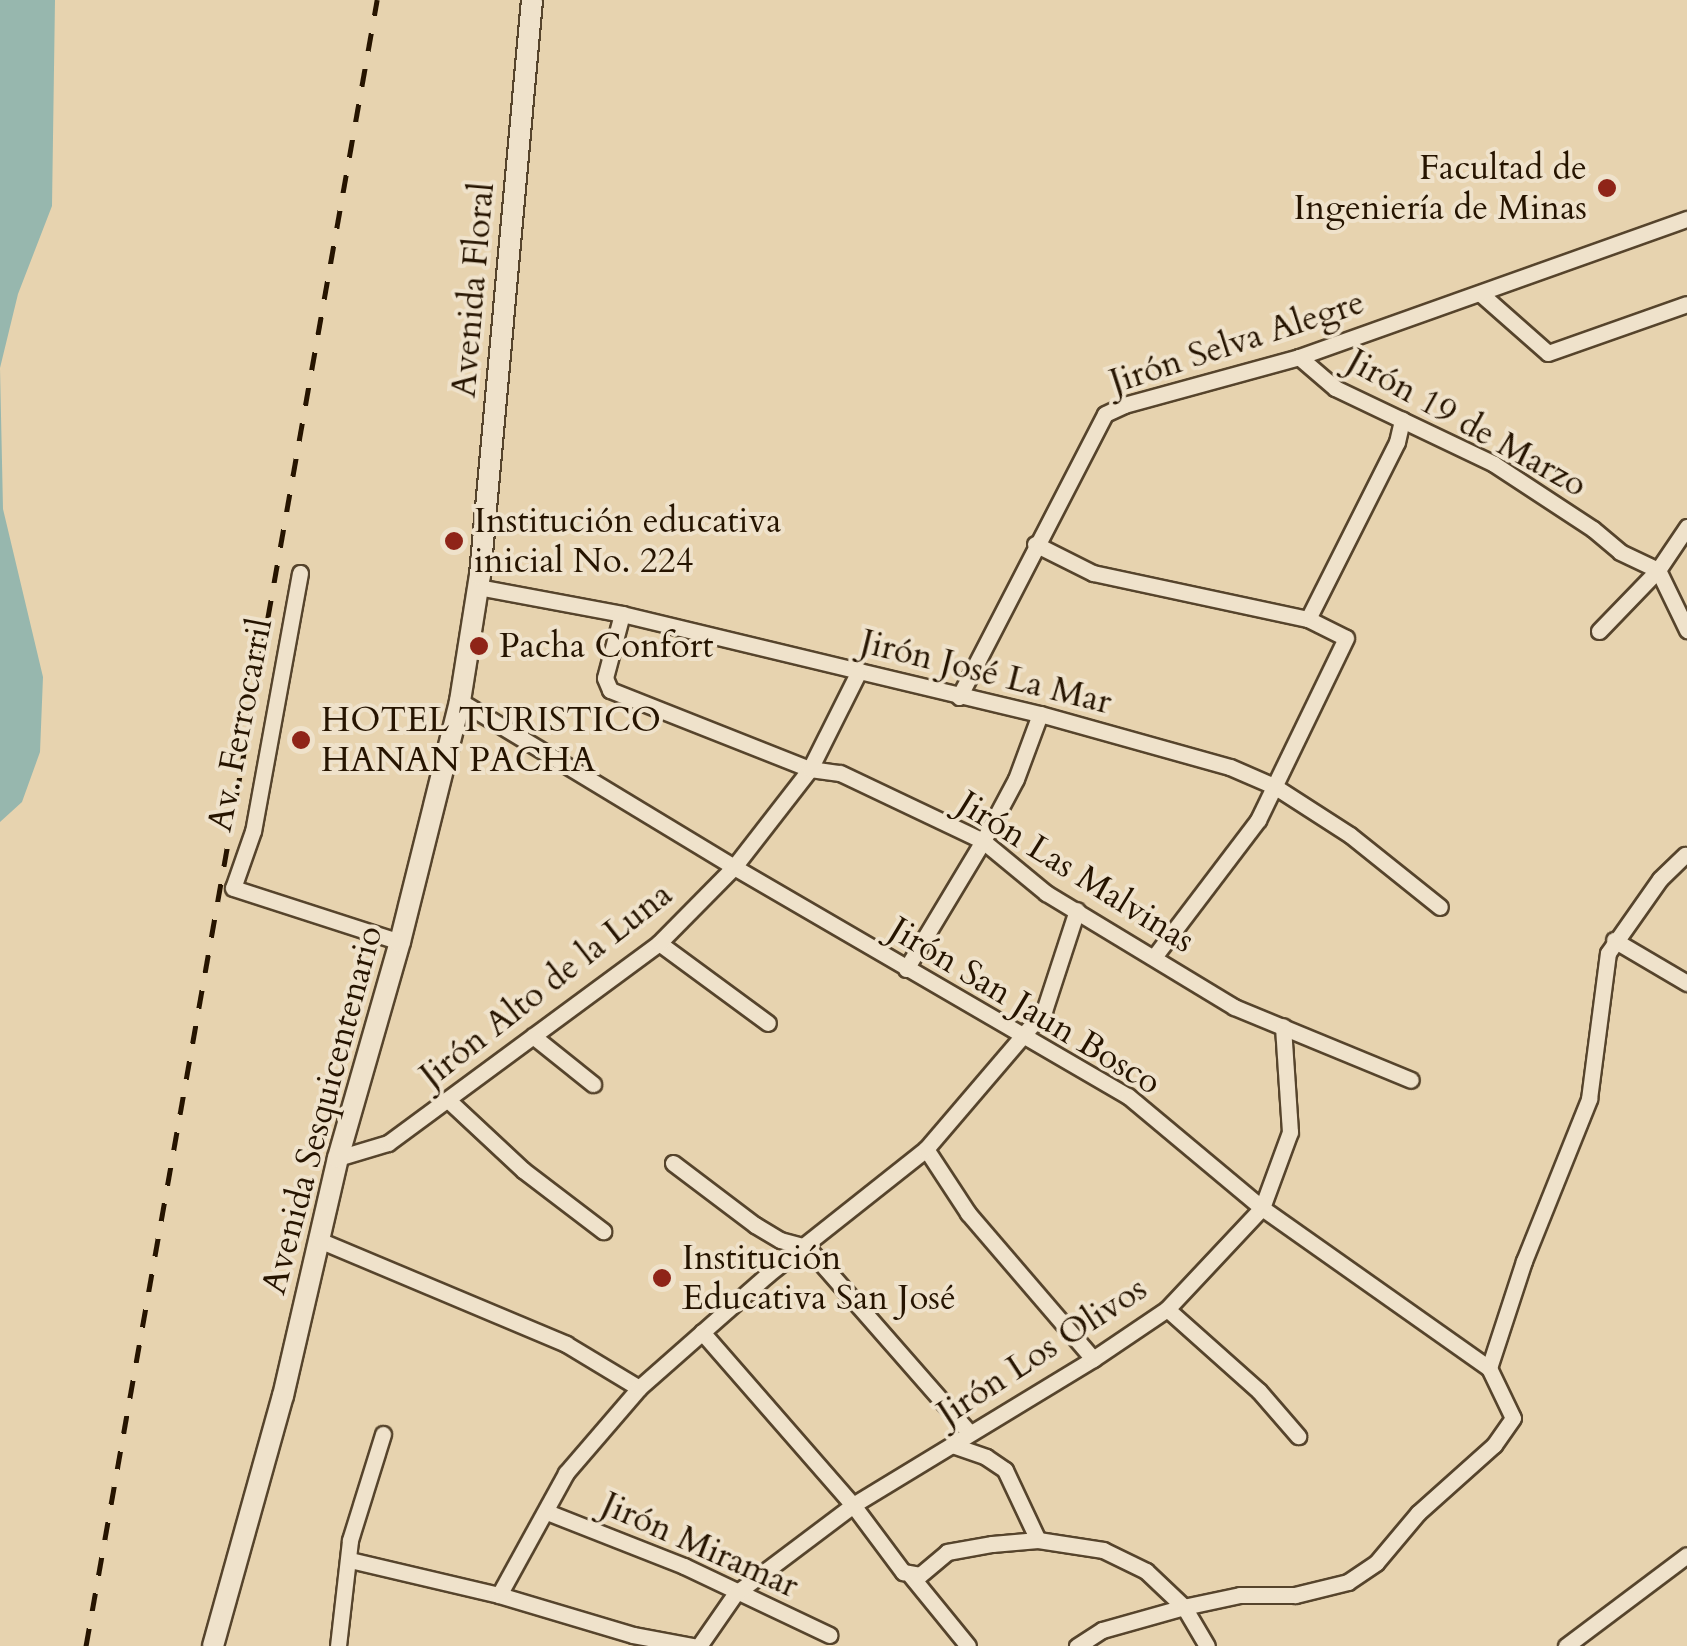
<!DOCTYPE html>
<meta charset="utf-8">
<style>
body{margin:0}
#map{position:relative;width:1687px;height:1646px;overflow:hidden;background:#e7d3af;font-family:Cardo,serif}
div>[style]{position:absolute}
.water>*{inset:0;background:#97b7ae}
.roads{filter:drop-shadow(2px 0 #56442c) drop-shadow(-2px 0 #56442c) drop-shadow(0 2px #56442c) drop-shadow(0 -2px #56442c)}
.street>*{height:15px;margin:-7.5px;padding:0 7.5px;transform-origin:7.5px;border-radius:7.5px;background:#efe2cb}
.secondary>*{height:20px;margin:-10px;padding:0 10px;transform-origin:10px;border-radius:10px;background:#efe2cb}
.rail>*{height:5px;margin-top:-2.5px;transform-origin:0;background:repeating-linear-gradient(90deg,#261400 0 18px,transparent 0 36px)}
.dots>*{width:28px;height:28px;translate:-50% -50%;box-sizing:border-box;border:5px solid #efe2cb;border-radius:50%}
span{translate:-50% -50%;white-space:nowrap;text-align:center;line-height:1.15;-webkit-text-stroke:8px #efe2cb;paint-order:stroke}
.poi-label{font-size:35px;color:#261400}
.right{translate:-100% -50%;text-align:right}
.left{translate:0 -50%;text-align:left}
.street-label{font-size:35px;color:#261400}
</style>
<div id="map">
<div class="water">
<div style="clip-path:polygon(0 0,55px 0,52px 206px,18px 294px,0 368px,3px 509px,43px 677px,40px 752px,22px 802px,0 822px)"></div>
</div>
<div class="roads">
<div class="street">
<div style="left:1481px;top:294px;width:89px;rotate:41.4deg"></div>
<div style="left:1548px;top:353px;width:147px;rotate:-19.4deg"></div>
<div style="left:1299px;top:357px;width:48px;rotate:40.7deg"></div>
<div style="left:1335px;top:388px;width:176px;rotate:25.5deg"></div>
<div style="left:1494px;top:464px;width:118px;rotate:33.3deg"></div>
<div style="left:1593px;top:529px;width:35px;rotate:40deg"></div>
<div style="left:1620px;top:552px;width:42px;rotate:25.3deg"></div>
<div style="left:1035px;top:544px;width:65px;rotate:26.6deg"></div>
<div style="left:1093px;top:573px;width:220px;rotate:12.1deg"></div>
<div style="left:1308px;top:619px;width:42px;rotate:26.6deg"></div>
<div style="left:1346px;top:638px;width:202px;rotate:115.8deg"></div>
<div style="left:1258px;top:820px;width:172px;rotate:127.2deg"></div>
<div style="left:1658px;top:570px;width:67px;rotate:64.2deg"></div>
<div style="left:300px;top:573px;width:262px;rotate:100.3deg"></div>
<div style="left:253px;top:831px;width:60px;rotate:109.3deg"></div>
<div style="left:233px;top:888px;width:176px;rotate:17.9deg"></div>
<div style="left:478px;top:587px;width:147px;rotate:10.6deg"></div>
<div style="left:622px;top:614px;width:244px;rotate:13.5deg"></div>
<div style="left:859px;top:671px;width:186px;rotate:13.4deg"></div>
<div style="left:1040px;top:714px;width:197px;rotate:15.6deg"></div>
<div style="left:1230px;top:767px;width:48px;rotate:23.4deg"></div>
<div style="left:1274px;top:786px;width:90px;rotate:32.8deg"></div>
<div style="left:1350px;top:835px;width:115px;rotate:38.7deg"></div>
<div style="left:622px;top:614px;width:66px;rotate:104.9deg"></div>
<div style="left:605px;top:678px;width:13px;rotate:67deg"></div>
<div style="left:610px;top:690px;width:215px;rotate:21.6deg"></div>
<div style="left:810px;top:769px;width:30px;rotate:8deg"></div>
<div style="left:840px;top:773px;width:158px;rotate:25.4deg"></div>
<div style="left:983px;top:841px;width:82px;rotate:39.5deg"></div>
<div style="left:1046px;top:893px;width:220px;rotate:31.2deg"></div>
<div style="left:1234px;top:1007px;width:191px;rotate:22.4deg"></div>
<div style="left:1308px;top:619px;width:198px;rotate:-63.3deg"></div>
<div style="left:1397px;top:442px;width:23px;rotate:-77deg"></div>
<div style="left:1599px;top:631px;width:85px;rotate:-46deg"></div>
<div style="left:1658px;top:570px;width:52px;rotate:-56deg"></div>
<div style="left:959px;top:697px;width:318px;rotate:-62.7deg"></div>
<div style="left:1105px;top:414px;width:21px;rotate:-25deg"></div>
<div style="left:1124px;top:405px;width:181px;rotate:-15.3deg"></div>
<div style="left:1299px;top:357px;width:412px;rotate:-19.6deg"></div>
<div style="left:460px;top:701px;width:320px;rotate:31.2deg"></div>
<div style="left:734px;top:867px;width:456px;rotate:30.2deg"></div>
<div style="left:1128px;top:1096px;width:175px;rotate:39.9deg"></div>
<div style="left:1262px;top:1208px;width:278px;rotate:35.2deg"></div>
<div style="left:1489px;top:1368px;width:55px;rotate:64.4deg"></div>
<div style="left:1513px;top:1418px;width:33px;rotate:125deg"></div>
<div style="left:1494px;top:1445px;width:102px;rotate:138.2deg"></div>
<div style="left:1418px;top:1513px;width:65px;rotate:130deg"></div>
<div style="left:1376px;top:1563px;width:34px;rotate:146deg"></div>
<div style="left:1348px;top:1582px;width:55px;rotate:166.2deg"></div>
<div style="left:1295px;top:1595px;width:55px;rotate:180deg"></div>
<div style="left:1240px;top:1595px;width:57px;rotate:167.9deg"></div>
<div style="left:1184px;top:1607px;width:85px;rotate:164.3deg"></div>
<div style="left:1102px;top:1630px;width:30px;rotate:147deg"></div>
<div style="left:1614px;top:940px;width:85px;rotate:30.5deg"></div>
<div style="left:659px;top:943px;width:135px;rotate:36.3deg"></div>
<div style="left:906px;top:969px;width:149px;rotate:-59deg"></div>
<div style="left:983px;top:841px;width:70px;rotate:-62deg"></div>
<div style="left:1016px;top:779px;width:69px;rotate:-69.7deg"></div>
<div style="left:533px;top:1036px;width:77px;rotate:38.7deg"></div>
<div style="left:448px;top:1100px;width:103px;rotate:43deg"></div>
<div style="left:523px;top:1170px;width:101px;rotate:37.3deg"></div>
<div style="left:926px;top:1149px;width:77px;rotate:56.7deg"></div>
<div style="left:968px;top:1213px;width:192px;rotate:49.4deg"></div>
<div style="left:338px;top:1158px;width:52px;rotate:-16.7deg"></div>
<div style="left:388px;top:1143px;width:337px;rotate:-36.4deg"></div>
<div style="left:659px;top:943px;width:107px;rotate:-45.4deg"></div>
<div style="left:734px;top:867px;width:124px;rotate:-52.2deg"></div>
<div style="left:810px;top:769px;width:110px;rotate:-63.4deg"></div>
<div style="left:673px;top:1163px;width:103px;rotate:37.1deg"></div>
<div style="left:755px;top:1225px;width:29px;rotate:31deg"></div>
<div style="left:780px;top:1240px;width:28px;rotate:15deg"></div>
<div style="left:807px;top:1247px;width:247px;rotate:48.8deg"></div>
<div style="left:319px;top:1240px;width:268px;rotate:22.8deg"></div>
<div style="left:566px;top:1344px;width:85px;rotate:31.1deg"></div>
<div style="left:1167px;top:1309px;width:123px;rotate:41.7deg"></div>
<div style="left:1259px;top:1391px;width:60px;rotate:49.1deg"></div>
<div style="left:702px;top:1332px;width:230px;rotate:48.9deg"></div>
<div style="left:853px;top:1505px;width:84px;rotate:53.3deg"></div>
<div style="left:903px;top:1572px;width:17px;rotate:10deg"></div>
<div style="left:920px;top:1575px;width:35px;rotate:-40deg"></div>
<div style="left:947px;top:1552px;width:46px;rotate:-10.1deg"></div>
<div style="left:992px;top:1544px;width:46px;rotate:-5deg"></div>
<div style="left:1038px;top:1540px;width:66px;rotate:8.7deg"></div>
<div style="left:1103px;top:1550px;width:48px;rotate:26deg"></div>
<div style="left:1146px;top:1571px;width:52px;rotate:43.5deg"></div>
<div style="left:1184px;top:1607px;width:45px;rotate:59.5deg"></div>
<div style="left:1489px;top:1368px;width:113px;rotate:-71.9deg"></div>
<div style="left:1524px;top:1261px;width:175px;rotate:-68.1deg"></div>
<div style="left:1589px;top:1099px;width:147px;rotate:-82.6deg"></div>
<div style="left:1608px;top:953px;width:90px;rotate:-54.9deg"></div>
<div style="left:1660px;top:879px;width:35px;rotate:-44deg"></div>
<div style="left:952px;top:1445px;width:36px;rotate:19deg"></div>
<div style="left:986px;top:1457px;width:23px;rotate:34deg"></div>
<div style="left:1005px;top:1470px;width:77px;rotate:64.8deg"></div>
<div style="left:547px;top:1512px;width:147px;rotate:21.5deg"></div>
<div style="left:684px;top:1566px;width:161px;rotate:25.4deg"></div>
<div style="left:350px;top:1560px;width:153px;rotate:13.2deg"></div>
<div style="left:499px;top:1595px;width:140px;rotate:16.6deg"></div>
<div style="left:633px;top:1635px;width:61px;rotate:10.4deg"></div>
<div style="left:911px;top:1576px;width:90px;rotate:50.8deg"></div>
<div style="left:499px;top:1595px;width:139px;rotate:-61.2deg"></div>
<div style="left:566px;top:1473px;width:112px;rotate:-49.3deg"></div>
<div style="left:639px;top:1388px;width:171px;rotate:-41.4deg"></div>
<div style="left:767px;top:1275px;width:203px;rotate:-38.4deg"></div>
<div style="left:926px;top:1149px;width:182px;rotate:-49.5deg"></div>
<div style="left:1044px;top:1011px;width:106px;rotate:-71.9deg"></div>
<div style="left:338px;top:1646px;width:107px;rotate:-83.5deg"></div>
<div style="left:350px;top:1540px;width:111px;rotate:-72.7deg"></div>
<div style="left:699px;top:1646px;width:63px;rotate:-55.3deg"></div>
<div style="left:735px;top:1594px;width:148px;rotate:-37deg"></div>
<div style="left:853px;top:1505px;width:281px;rotate:-31.3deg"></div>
<div style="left:1093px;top:1359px;width:89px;rotate:-34deg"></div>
<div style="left:1167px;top:1309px;width:139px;rotate:-46.8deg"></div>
<div style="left:1262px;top:1208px;width:81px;rotate:-69.8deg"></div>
<div style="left:1290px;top:1132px;width:106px;rotate:-93.8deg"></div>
<div style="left:1566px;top:1646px;width:151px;rotate:-36.9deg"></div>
</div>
<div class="secondary">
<div style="left:213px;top:1646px;width:260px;rotate:-74.4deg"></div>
<div style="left:283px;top:1396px;width:244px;rotate:-77deg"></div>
<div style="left:338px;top:1158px;width:225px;rotate:-74deg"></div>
<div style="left:400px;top:942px;width:248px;rotate:-76deg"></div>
<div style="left:460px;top:701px;width:128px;rotate:-81deg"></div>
<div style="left:480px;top:575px;width:577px;rotate:-84.83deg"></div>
</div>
</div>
<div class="rail">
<div style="left:86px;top:1646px;width:1672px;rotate:-79.97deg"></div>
</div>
<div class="dots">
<div style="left:1607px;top:188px;background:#8f2418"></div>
<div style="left:454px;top:541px;background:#8f2418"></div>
<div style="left:479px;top:646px;background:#8f2418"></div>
<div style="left:301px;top:740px;background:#8f2418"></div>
<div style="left:662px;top:1278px;background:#8f2418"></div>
</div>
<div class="poi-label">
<span class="right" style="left:1587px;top:188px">Facultad de<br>Ingeniería de Minas</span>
<span class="left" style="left:474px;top:541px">Institución educativa<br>inicial No. 224</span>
<span class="left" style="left:499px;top:646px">Pacha Confort</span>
<span class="left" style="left:321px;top:740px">HOTEL TURISTICO<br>HANAN PACHA</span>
<span class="left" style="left:682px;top:1278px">Institución<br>Educativa San José</span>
</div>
<div class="street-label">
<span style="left:473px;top:290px;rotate:-85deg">Avenida Floral</span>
<span style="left:1237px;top:342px;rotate:-18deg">Jirón Selva Alegre</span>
<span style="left:1467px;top:423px;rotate:29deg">Jirón 19 de Marzo</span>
<span style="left:986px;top:672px;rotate:14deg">Jirón José La Mar</span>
<span style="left:240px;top:725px;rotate:-79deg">Av. Ferrocarril</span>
<span style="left:1076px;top:872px;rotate:32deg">Jirón Las Malvinas</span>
<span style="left:546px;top:985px;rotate:-38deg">Jirón Alto de la Luna</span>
<span style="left:1025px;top:1006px;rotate:31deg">Jirón San Jaun Bosco</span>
<span style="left:322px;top:1110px;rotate:-75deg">Avenida Sesquicentenario</span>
<span style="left:1042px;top:1351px;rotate:-33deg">Jirón Los Olivos</span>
<span style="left:700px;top:1545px;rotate:24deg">Jirón Miramar</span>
</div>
</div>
